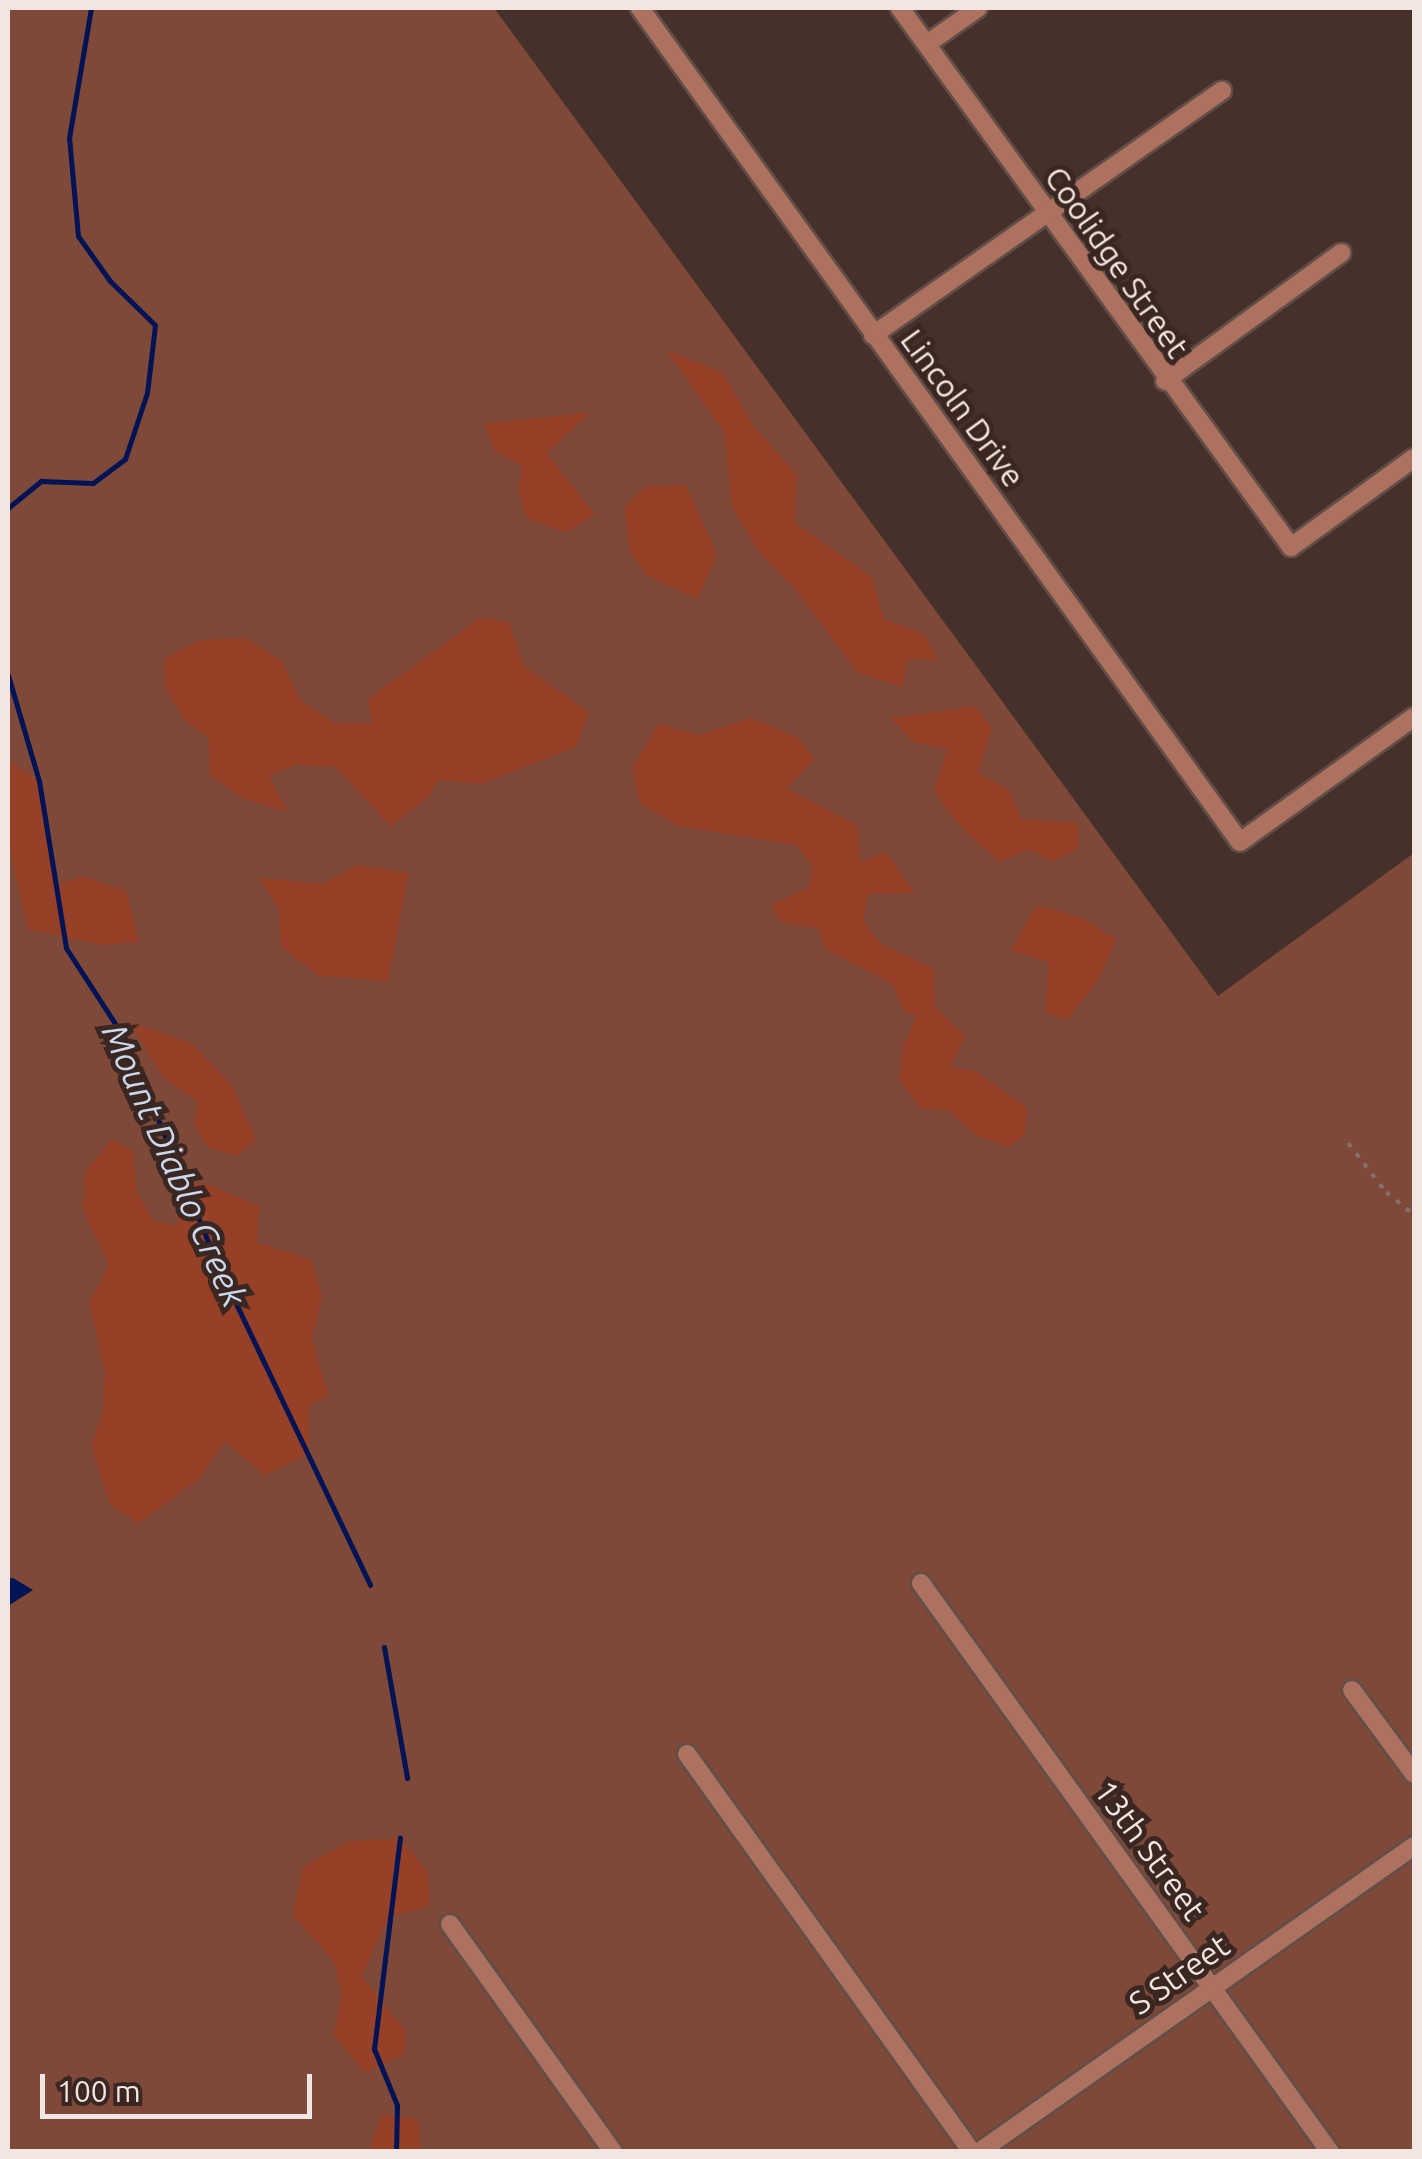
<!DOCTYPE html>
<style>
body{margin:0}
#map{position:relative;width:1422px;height:2159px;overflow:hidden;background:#46312a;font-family:Ubuntu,sans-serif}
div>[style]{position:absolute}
.green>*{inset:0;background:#7e4939}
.forest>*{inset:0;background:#954027}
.water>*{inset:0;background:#001354}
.stream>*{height:5px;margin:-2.5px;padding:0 2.5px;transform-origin:2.5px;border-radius:2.5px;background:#001354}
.path>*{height:4px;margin-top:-2px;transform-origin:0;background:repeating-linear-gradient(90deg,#83706a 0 5px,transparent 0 13px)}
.roads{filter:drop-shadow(2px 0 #624e47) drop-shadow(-2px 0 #624e47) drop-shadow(0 2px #624e47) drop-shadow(0 -2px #624e47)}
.minor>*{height:18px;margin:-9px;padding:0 9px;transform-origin:9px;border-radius:9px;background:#ad715f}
span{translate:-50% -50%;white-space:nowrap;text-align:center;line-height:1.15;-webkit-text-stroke:10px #3b2721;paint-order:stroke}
.street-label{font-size:32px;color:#f3e5e1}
.water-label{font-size:35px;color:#ccd8ec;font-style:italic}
.frame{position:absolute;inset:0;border:10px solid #f3e5e1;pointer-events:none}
.scale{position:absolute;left:40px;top:2074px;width:272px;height:45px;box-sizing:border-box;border:5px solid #f3e5e1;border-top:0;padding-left:12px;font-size:30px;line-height:35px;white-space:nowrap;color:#f3e5e1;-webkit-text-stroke:8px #3b2721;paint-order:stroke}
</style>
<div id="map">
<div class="green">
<div style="clip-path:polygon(8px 8px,494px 8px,1218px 996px,1414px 853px,1414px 2151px,8px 2152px)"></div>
</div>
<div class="forest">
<div style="clip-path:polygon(667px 351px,722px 372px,755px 428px,797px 475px,795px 523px,872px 577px,884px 619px,923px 634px,939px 660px,908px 659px,902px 687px,858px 673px,797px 591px,760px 554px,732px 507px,724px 432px)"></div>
<div style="clip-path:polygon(591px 412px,547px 453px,595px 515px,566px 532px,526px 518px,518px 491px,522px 466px,496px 452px,484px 424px)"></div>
<div style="clip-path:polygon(686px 485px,717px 555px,698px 599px,647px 576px,630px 551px,624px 507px,645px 487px)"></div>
<div style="clip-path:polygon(481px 617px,510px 623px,523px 665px,589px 712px,576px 747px,481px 784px,438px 780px,429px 797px,390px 826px,336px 767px,295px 765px,269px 776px,288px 812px,243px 798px,210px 775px,208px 737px,185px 721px,165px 687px,164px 659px,200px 640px,245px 638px,282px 661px,300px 700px,335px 723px,372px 723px,368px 699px)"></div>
<div style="clip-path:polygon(975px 706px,992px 728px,978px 772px,1010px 791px,1022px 819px,1078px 823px,1079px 848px,1051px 862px,1029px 849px,1000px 862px,962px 829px,934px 791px,947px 750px,912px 741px,891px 718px)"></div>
<div style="clip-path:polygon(751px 718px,798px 737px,815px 759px,786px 788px,858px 825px,860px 862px,886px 852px,915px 893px,868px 894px,863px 921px,880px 943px,934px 969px,935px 1006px,965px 1036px,951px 1067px,977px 1072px,1027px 1108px,1025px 1135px,1008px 1147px,975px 1135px,949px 1111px,920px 1108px,899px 1080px,903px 1046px,917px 1016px,904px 1011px,892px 984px,824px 948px,819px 929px,778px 921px,772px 905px,809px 886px,813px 867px,796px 845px,678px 826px,640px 804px,632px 768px,658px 724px,700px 735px)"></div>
<div style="clip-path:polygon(8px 760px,39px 781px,56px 884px,84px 877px,126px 891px,139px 942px,102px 945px,28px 929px,8px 841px)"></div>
<div style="clip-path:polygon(357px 865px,409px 873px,388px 981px,319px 976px,281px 947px,279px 909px,259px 878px,324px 884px)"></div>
<div style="clip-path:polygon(1037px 905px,1083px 918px,1116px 939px,1100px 977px,1067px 1020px,1045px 1012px,1049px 963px,1011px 950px)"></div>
<div style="clip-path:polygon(129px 1022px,191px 1043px,232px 1085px,256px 1139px,237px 1156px,209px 1148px,194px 1126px,198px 1102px,163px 1077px)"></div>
<div style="clip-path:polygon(112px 1139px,133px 1151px,137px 1192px,153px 1220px,176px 1226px,188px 1183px,211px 1185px,259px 1206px,257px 1242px,312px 1260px,322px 1297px,312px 1339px,329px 1397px,309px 1405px,308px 1454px,264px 1476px,225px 1441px,199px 1479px,138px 1524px,110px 1504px,91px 1445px,103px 1412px,105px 1372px,89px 1302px,109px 1265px,83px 1210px,85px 1172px)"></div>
<div style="clip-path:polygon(400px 1838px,428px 1872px,430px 1906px,388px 1917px,362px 1977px,406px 2031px,404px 2054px,365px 2073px,333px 2034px,342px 1997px,334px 1962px,293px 1916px,303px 1867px,349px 1841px)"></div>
<div style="clip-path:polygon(382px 2114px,418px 2119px,421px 2151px,369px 2151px)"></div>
</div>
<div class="water">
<div style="clip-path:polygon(13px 1578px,33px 1590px,8px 1606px,8px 1579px)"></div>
</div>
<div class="stream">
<div style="left:8px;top:508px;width:43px;rotate:-39.3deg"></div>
<div style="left:41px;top:481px;width:52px;rotate:2.2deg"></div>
<div style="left:93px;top:483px;width:40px;rotate:-37deg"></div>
<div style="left:125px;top:459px;width:70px;rotate:-71.6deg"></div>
<div style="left:147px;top:393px;width:68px;rotate:-83.3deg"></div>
<div style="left:155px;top:325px;width:63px;rotate:-135.6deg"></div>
<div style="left:110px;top:281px;width:55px;rotate:-125.4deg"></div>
<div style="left:78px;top:236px;width:98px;rotate:-95.2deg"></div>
<div style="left:69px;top:138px;width:132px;rotate:-80.4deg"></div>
<div style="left:8px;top:675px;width:110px;rotate:73.7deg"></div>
<div style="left:39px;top:781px;width:169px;rotate:80.8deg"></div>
<div style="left:66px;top:948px;width:108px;rotate:57deg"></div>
<div style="left:125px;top:1039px;width:248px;rotate:67.7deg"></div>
<div style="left:219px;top:1268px;width:351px;rotate:64.5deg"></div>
<div style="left:384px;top:1647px;width:133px;rotate:80deg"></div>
<div style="left:396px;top:2152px;width:47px;rotate:-88.8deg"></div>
<div style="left:397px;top:2105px;width:61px;rotate:-112.3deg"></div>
<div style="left:374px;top:2049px;width:213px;rotate:-83deg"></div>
</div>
<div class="path">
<div style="left:1348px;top:1143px;width:62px;rotate:52.2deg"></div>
<div style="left:1386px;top:1192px;width:36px;rotate:39deg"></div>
</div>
<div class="roads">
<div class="minor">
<div style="left:640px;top:8px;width:1027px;rotate:54.27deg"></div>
<div style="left:1240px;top:842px;width:214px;rotate:-35.7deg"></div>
<div style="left:900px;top:8px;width:666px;rotate:54.04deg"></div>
<div style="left:1291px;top:547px;width:152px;rotate:-35.9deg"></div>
<div style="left:927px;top:44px;width:62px;rotate:-35.2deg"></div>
<div style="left:873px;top:335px;width:426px;rotate:-35deg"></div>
<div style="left:1165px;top:381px;width:218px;rotate:-36deg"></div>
<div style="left:921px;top:1583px;width:701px;rotate:54.29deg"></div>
<div style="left:1352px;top:1690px;width:104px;rotate:53.6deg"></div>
<div style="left:687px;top:1754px;width:490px;rotate:54.4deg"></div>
<div style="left:450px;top:1924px;width:280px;rotate:54.4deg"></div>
<div style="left:979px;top:2152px;width:532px;rotate:-35.12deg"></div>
</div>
</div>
<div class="street-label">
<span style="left:1117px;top:262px;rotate:55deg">Coolidge Street</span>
<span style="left:963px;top:408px;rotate:54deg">Lincoln Drive</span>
<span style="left:1150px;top:1850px;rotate:54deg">13th Street</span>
<span style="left:1179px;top:1974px;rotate:-35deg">S Street</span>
</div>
<div class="water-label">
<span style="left:175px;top:1165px;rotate:66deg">Mount Diablo Creek</span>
</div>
<div class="frame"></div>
<div class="scale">100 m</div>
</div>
